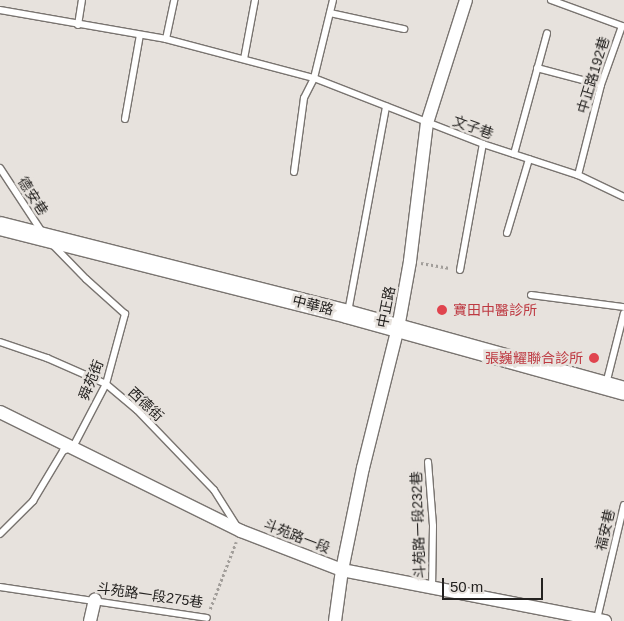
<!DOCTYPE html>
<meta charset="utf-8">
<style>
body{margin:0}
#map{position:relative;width:624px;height:621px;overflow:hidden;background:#e7e2dd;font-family:Helvetica,"Noto Sans TC",sans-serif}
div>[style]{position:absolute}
.path>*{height:2.5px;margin-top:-1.25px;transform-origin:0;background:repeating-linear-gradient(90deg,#a29e9a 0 2.5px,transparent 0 5px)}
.roads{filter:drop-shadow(1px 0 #797470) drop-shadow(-1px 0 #797470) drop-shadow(0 1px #797470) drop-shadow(0 -1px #797470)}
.service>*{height:6px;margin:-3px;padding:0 3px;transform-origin:3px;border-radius:3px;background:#fff}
.minor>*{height:12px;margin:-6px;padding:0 6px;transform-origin:6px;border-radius:6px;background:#fff}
.secondary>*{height:18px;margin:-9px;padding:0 9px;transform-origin:9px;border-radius:9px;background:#fff}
.dots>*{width:14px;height:14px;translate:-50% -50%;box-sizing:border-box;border:2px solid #e7e2dd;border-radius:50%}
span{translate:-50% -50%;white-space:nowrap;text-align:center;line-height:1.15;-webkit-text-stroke:5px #e7e2dd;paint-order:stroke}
.street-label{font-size:14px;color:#242220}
.health-label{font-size:14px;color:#be3a42}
.left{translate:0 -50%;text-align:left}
.right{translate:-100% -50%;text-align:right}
.scale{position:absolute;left:442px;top:578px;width:101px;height:22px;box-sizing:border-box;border:2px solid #242220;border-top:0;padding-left:6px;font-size:15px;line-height:18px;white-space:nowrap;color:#242220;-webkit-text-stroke:4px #e7e2dd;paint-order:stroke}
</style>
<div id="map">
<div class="path">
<div style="left:421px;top:263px;width:29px;rotate:10deg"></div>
<div style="left:210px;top:609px;width:72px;rotate:-68.8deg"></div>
</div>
<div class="roads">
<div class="service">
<div style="left:551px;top:0;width:76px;rotate:20.1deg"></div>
<div style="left:622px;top:26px;width:63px;rotate:109.6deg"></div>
<div style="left:601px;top:85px;width:93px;rotate:104.3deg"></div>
<div style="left:0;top:10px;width:169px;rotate:9.9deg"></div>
<div style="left:166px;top:39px;width:153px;rotate:14.8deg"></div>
<div style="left:314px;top:78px;width:181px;rotate:21.3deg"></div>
<div style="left:483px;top:144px;width:100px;rotate:18.1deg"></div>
<div style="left:578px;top:175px;width:51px;rotate:25.6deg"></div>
<div style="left:330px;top:13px;width:76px;rotate:12.2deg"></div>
<div style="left:78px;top:25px;width:25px;rotate:-81deg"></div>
<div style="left:166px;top:39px;width:40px;rotate:-78deg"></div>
<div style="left:244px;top:59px;width:60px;rotate:-79.4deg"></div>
<div style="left:537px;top:68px;width:66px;rotate:14.9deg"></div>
<div style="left:125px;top:119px;width:85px;rotate:-79.9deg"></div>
<div style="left:514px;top:154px;width:125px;rotate:-74.7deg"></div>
<div style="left:0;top:168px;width:77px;rotate:56.7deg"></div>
<div style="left:294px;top:172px;width:75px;rotate:-82.3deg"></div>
<div style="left:304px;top:98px;width:22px;rotate:-63deg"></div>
<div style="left:314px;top:78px;width:80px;rotate:-76.3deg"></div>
<div style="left:507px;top:233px;width:77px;rotate:-73.4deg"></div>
<div style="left:460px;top:270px;width:128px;rotate:-79.7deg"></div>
<div style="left:531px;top:295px;width:94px;rotate:7.4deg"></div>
<div style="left:348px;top:312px;width:209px;rotate:-79.5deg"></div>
<div style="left:0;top:342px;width:50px;rotate:18.8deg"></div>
<div style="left:47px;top:358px;width:64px;rotate:23.8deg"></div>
<div style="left:106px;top:384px;width:40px;rotate:40deg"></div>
<div style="left:137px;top:410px;width:111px;rotate:46.1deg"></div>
<div style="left:214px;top:490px;width:45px;rotate:57.7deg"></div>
<div style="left:606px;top:384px;width:73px;rotate:-75.8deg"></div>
<div style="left:428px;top:462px;width:64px;rotate:85.5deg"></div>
<div style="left:433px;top:526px;width:61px;rotate:90.9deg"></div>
<div style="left:0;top:534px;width:47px;rotate:-45deg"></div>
<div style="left:33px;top:501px;width:58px;rotate:-59deg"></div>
<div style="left:63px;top:451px;width:11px;rotate:-22deg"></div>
<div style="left:73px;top:447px;width:71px;rotate:-62.4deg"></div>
<div style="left:106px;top:384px;width:73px;rotate:-74.8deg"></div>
<div style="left:125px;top:314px;width:52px;rotate:-138.1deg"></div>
<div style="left:86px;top:279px;width:49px;rotate:-134.2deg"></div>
<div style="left:0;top:587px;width:209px;rotate:8.5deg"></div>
<div style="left:597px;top:619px;width:117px;rotate:-76.7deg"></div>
</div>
<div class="minor">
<div style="left:0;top:412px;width:269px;rotate:26.3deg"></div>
<div style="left:241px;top:531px;width:108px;rotate:21.1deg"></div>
<div style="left:342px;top:570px;width:268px;rotate:11deg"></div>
<div style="left:90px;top:621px;width:22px;rotate:-77deg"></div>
<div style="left:335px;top:621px;width:51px;rotate:-82.2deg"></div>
<div style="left:342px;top:570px;width:104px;rotate:-78.4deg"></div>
<div style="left:363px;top:468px;width:144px;rotate:-76deg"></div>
<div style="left:398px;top:328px;width:68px;rotate:-79.8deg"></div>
<div style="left:410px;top:261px;width:139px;rotate:-83deg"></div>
<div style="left:427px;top:123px;width:129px;rotate:-72.4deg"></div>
</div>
<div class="secondary">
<div style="left:0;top:226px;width:358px;rotate:14.2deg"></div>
<div style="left:347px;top:314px;width:288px;rotate:15.5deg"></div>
</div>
</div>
<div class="dots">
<div style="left:442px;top:310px;background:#e0444e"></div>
<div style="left:594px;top:358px;background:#e0444e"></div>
</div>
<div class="street-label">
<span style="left:593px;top:75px;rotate:-73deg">中正路192巷</span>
<span style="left:473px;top:127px;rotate:20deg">文子巷</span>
<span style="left:33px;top:196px;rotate:57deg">德安巷</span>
<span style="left:313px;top:305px;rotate:14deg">中華路</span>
<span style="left:386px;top:307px;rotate:-79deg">中正路</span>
<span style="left:91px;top:380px;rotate:-68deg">舜苑街</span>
<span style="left:146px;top:404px;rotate:43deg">西德街</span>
<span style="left:418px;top:525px;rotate:-92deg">斗苑路一段232巷</span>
<span style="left:605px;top:530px;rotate:-77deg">福安巷</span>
<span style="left:297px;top:536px;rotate:21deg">斗苑路一段</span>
<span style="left:150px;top:595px;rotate:8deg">斗苑路一段275巷</span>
</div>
<div class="health-label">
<span class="left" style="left:453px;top:310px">寶田中醫診所</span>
<span class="right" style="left:583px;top:358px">張巍耀聯合診所</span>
</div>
<div class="scale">50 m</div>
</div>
